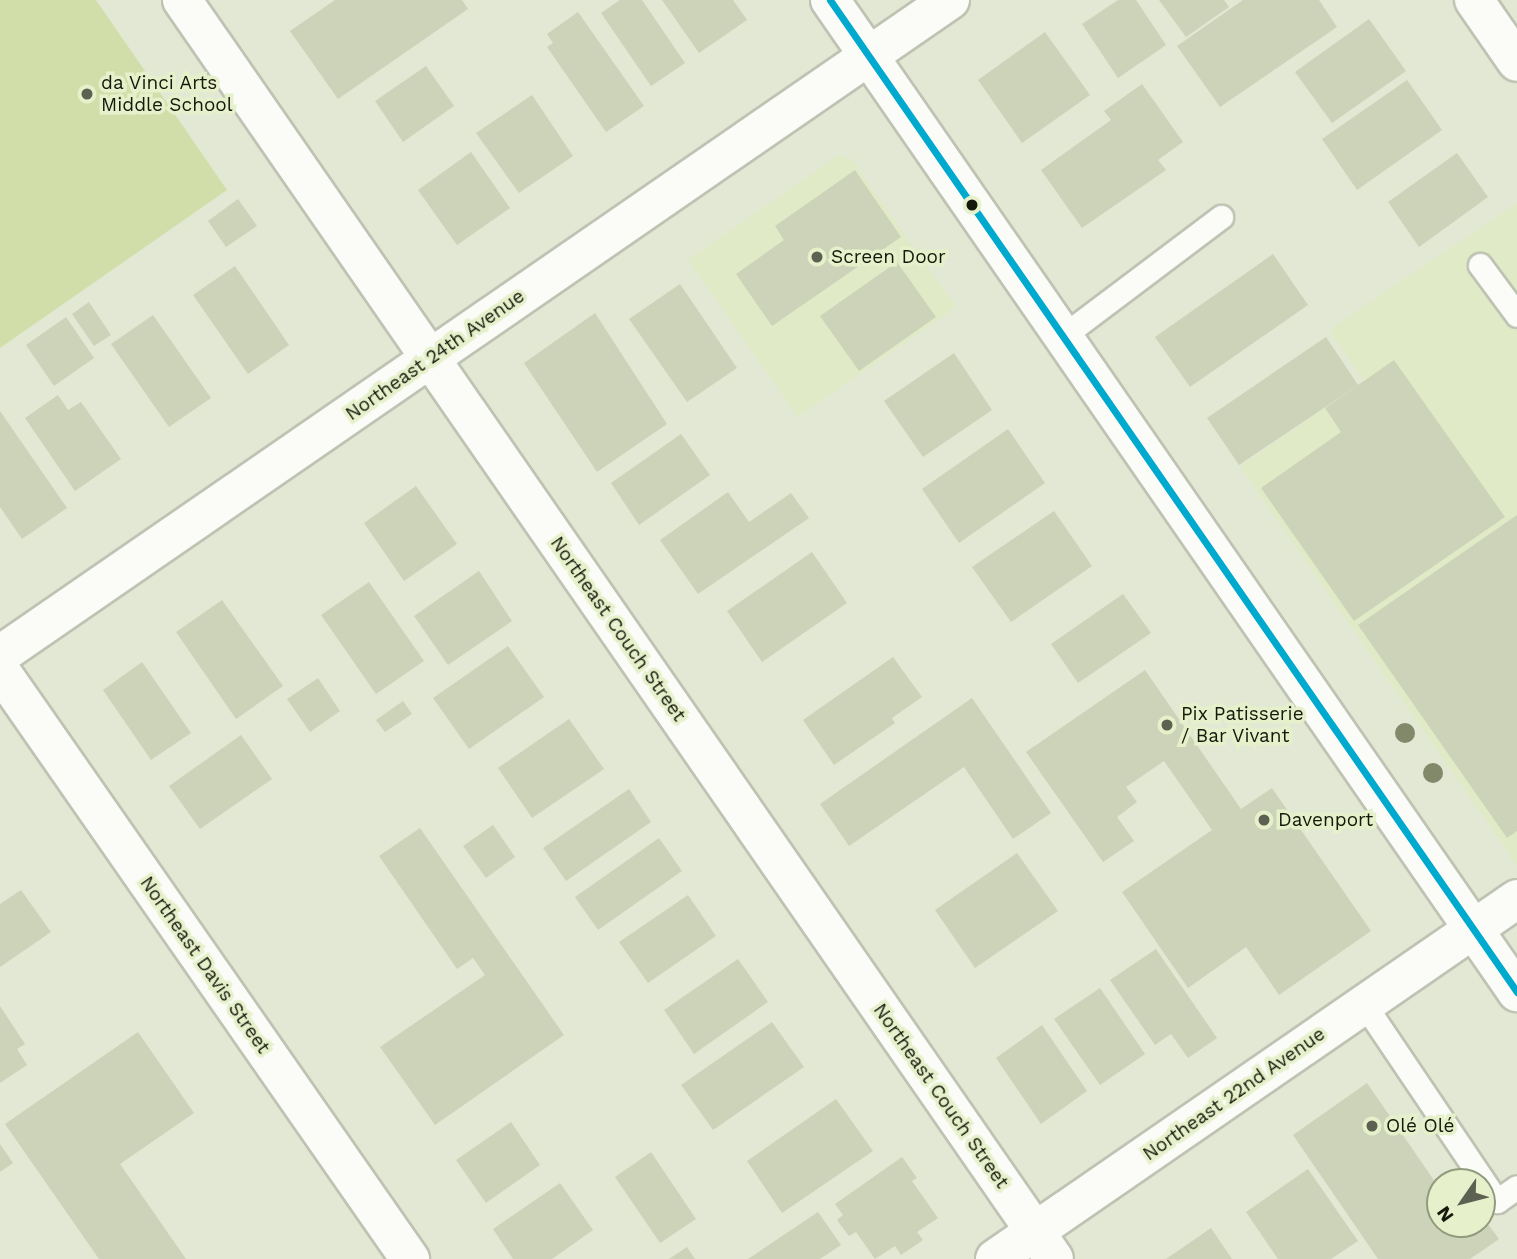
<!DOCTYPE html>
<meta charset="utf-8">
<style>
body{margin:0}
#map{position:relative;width:1517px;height:1259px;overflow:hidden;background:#e2e8d3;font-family:"Work Sans",sans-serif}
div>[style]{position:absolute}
.built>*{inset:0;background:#e0eac7}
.green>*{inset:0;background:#d1deaa}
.building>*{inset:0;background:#cdd3b8}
.roads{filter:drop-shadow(2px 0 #bec3b3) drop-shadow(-2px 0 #bec3b3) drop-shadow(0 2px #bec3b3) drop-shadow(0 -2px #bec3b3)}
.lane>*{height:23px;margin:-11.5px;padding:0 11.5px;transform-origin:11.5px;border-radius:11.5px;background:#fbfcf8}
.street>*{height:38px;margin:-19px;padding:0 19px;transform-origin:19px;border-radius:19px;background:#fbfcf8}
.secondary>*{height:38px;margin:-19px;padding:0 19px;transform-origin:19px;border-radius:19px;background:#fbfcf8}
.bus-1>*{height:7px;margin:-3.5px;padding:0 3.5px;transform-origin:3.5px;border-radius:3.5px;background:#00a9ce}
.trees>*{width:20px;height:20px;margin:-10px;border-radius:50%;background:#82896a}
.dots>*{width:19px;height:19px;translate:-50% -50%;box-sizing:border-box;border:4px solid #e6f0cb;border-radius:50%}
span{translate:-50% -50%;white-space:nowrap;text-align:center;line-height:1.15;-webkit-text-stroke:7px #e6f0cb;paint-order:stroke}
.poi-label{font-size:19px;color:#15180b}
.left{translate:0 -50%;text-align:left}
.street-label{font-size:19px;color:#15180b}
.north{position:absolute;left:1426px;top:1168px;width:70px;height:70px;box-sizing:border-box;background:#e6f0cb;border:2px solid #929a7e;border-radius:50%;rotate:235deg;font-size:19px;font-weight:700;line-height:28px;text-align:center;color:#15180b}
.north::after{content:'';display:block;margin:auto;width:24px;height:32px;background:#5d6151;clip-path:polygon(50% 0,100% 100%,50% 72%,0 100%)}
</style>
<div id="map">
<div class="built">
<div style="clip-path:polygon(839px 155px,851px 159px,956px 307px,798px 417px,688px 260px)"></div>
<div style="clip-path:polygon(1517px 203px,1517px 865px,1240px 467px,1364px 381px,1329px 330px)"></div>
</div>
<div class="green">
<div style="clip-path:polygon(0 0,96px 0,227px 190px,0 348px)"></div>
</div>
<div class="building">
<div style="clip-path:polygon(335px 0,462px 0,468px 9px,338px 99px,290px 31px)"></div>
<div style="clip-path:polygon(620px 0,642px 0,685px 63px,651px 86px,601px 13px)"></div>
<div style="clip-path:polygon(662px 0,733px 0,747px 20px,699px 53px)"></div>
<div style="clip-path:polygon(1118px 0,1136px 0,1166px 45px,1118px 78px,1082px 24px)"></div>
<div style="clip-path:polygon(1159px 0,1224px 0,1229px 7px,1186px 37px)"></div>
<div style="clip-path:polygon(1243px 0,1319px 0,1337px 27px,1220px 107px,1177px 46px)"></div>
<div style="clip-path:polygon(578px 12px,644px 106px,606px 132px,547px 47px,553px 43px,547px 34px)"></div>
<div style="clip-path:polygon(1369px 19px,1406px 71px,1332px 123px,1295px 72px)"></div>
<div style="clip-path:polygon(1045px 32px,1090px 95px,1022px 143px,978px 80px)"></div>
<div style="clip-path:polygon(426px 66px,454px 106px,403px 142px,375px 101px)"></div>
<div style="clip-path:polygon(1407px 80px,1442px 130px,1357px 190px,1322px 139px)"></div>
<div style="clip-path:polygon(1142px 84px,1183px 142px,1158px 160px,1166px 170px,1082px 228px,1041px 170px,1111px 120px,1104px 111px)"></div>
<div style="clip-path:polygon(532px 95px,573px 156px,519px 193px,476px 133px)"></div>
<div style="clip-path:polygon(471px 152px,510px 208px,457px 245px,418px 190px)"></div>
<div style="clip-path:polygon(1457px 153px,1488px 197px,1419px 247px,1388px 202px)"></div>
<div style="clip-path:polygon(855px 170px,901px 237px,772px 326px,736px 274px,784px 240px,775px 226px)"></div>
<div style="clip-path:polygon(238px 199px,257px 226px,226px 247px,208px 221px)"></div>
<div style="clip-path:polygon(1273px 254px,1308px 305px,1190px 387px,1155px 337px)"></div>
<div style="clip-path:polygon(897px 262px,936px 317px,859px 371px,820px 316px)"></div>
<div style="clip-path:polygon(235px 266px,289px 345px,248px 374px,193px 295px)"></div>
<div style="clip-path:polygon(680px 284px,737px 368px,687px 402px,629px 319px)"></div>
<div style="clip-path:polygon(89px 302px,111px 335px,94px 346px,72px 314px)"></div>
<div style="clip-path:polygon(595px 313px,667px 424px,597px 472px,524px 363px)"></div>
<div style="clip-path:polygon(153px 315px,211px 398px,169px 427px,111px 344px)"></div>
<div style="clip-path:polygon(66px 317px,94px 358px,54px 386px,26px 345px)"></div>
<div style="clip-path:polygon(1326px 337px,1358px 385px,1239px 465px,1207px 418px)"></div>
<div style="clip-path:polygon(954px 353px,992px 410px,923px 457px,884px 401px)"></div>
<div style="clip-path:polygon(1394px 360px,1505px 517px,1354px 621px,1261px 488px,1341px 432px,1325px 408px)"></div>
<div style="clip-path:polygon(58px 395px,68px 410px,81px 402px,121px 459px,75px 491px,25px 418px)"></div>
<div style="clip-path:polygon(0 411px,67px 508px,22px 539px,0 507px)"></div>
<div style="clip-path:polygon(1008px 429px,1045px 483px,959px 543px,922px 489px)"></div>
<div style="clip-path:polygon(681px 434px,710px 475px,639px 525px,611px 483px)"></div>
<div style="clip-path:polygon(416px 486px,457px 544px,404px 581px,364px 523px)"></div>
<div style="clip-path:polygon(728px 492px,749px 522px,791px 493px,809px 518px,698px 594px,660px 540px)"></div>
<div style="clip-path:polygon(1054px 511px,1092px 566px,1011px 622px,972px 567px)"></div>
<div style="clip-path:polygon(1517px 515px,1517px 831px,1507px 838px,1358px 625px)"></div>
<div style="clip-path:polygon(812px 552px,847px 603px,762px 662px,727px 611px)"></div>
<div style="clip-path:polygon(479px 571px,512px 621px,448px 665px,414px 616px)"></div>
<div style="clip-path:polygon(369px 582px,424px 661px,376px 694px,321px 615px)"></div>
<div style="clip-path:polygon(1123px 594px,1151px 633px,1078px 683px,1051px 644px)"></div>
<div style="clip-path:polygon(222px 600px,283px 686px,236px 719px,176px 632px)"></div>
<div style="clip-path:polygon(508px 646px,544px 697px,469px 749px,433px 698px)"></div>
<div style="clip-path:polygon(893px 657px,922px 697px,892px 718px,895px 723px,834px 765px,803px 720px)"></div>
<div style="clip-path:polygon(142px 662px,191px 733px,151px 760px,103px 690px)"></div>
<div style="clip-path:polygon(1145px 670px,1241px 809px,1272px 788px,1371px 931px,1279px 995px,1246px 947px,1188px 988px,1122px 892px,1212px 830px,1164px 761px,1126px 787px,1137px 802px,1117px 817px,1134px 841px,1103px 862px,1026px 752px)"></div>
<div style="clip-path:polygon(318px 678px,340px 711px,310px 732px,287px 699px)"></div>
<div style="clip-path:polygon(972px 698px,1051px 813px,1013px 839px,964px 767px,849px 846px,820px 804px)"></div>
<div style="clip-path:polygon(403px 701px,412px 714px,385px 732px,376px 720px)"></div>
<div style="clip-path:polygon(569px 719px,604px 769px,532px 818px,498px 768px)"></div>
<div style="clip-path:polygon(241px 735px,272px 779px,200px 829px,169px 786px)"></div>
<div style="clip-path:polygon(629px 789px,651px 822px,566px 881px,543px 848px)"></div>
<div style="clip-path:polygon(493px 825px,515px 857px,486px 878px,463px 846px)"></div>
<div style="clip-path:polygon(420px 828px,564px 1035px,435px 1125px,380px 1047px,485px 975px,473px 958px,457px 969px,379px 856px)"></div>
<div style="clip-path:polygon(659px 838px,682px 871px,598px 930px,575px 897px)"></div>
<div style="clip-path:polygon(1017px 853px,1058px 911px,975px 968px,935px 910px)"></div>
<div style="clip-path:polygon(21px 890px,51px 932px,0 967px,0 904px)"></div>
<div style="clip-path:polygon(688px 895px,716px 936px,648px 983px,619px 942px)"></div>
<div style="clip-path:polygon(1156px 949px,1217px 1038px,1188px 1058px,1171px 1034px,1155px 1045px,1110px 980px)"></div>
<div style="clip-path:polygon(738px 959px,768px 1002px,694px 1054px,664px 1010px)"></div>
<div style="clip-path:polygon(1100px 988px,1145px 1054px,1100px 1085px,1054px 1019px)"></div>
<div style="clip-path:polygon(0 1006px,25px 1044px,17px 1049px,27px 1065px,0 1083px)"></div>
<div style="clip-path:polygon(772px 1022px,804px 1067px,713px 1130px,681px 1085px)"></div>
<div style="clip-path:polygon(1042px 1025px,1087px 1091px,1041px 1124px,996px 1058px)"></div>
<div style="clip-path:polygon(138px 1032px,194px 1113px,120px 1164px,186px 1259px,99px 1259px,5px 1124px)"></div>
<div style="clip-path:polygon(1367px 1083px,1440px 1189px,1440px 1224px,1482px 1224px,1482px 1216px,1499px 1239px,1470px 1259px,1378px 1259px,1293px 1135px)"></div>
<div style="clip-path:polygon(836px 1099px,873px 1151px,782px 1213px,747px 1161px)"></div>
<div style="clip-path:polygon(511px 1122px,540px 1165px,486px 1203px,456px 1160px)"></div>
<div style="clip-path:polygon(0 1144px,13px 1163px,0 1172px)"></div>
<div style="clip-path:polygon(651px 1152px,696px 1219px,660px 1243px,615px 1177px)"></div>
<div style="clip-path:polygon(902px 1157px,917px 1178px,912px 1181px,938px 1218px,917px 1232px,923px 1240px,901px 1255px,895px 1246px,875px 1259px,856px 1232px,849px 1236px,837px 1220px,843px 1215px,835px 1204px)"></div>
<div style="clip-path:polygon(1308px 1169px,1358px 1241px,1331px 1259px,1278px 1259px,1246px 1212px)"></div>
<div style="clip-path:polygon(560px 1183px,593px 1230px,552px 1259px,513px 1259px,493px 1229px)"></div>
<div style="clip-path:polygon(818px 1212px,841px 1245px,820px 1259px,748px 1259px)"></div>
<div style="clip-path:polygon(1211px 1228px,1232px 1259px,1166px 1259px)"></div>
<div style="clip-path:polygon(687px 1247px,695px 1259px,669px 1259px)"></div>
</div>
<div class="roads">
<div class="lane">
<div style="left:1480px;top:265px;width:62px;rotate:53.5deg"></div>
<div style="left:1063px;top:336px;width:198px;rotate:-37deg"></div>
<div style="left:1364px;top:1004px;width:238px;rotate:56deg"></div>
<div style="left:1497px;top:1201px;width:24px;rotate:-35deg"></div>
</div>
<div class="street">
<div style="left:182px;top:0;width:1531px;rotate:55.29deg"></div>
<div style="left:1474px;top:0;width:75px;rotate:55.3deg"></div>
<div style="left:0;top:655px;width:1154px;rotate:-34.59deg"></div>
<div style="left:0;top:670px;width:718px;rotate:55.16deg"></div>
<div style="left:995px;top:1259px;width:634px;rotate:-34.59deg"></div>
</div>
<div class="secondary">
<div style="left:830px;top:0;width:1207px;rotate:55.3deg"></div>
</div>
</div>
<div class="bus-1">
<div style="left:830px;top:0;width:1207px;rotate:55.3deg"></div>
</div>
<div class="trees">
<div style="left:1405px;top:733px"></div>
<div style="left:1433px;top:773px"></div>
</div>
<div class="dots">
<div style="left:87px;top:94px;background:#5d6151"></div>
<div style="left:972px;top:205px;background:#15180b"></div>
<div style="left:817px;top:257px;background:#5d6151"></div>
<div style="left:1167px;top:725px;background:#5d6151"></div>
<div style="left:1264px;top:820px;background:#5d6151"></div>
<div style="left:1372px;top:1126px;background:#5d6151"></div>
</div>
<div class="poi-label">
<span class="left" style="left:101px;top:94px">da Vinci Arts<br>Middle School</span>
<span class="left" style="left:831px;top:257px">Screen Door</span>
<span class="left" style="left:1181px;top:725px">Pix Patisserie<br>/ Bar Vivant</span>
<span class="left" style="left:1278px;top:820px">Davenport</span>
<span class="left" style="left:1386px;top:1126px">Olé Olé</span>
</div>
<div class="street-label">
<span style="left:435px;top:355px;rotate:-35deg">Northeast 24th Avenue</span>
<span style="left:618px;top:629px;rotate:55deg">Northeast Couch Street</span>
<span style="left:205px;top:965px;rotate:55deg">Northeast Davis Street</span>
<span style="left:1234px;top:1094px;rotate:-35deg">Northeast 22nd Avenue</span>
<span style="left:941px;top:1096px;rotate:55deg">Northeast Couch Street</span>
</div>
<div class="north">N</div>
</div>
